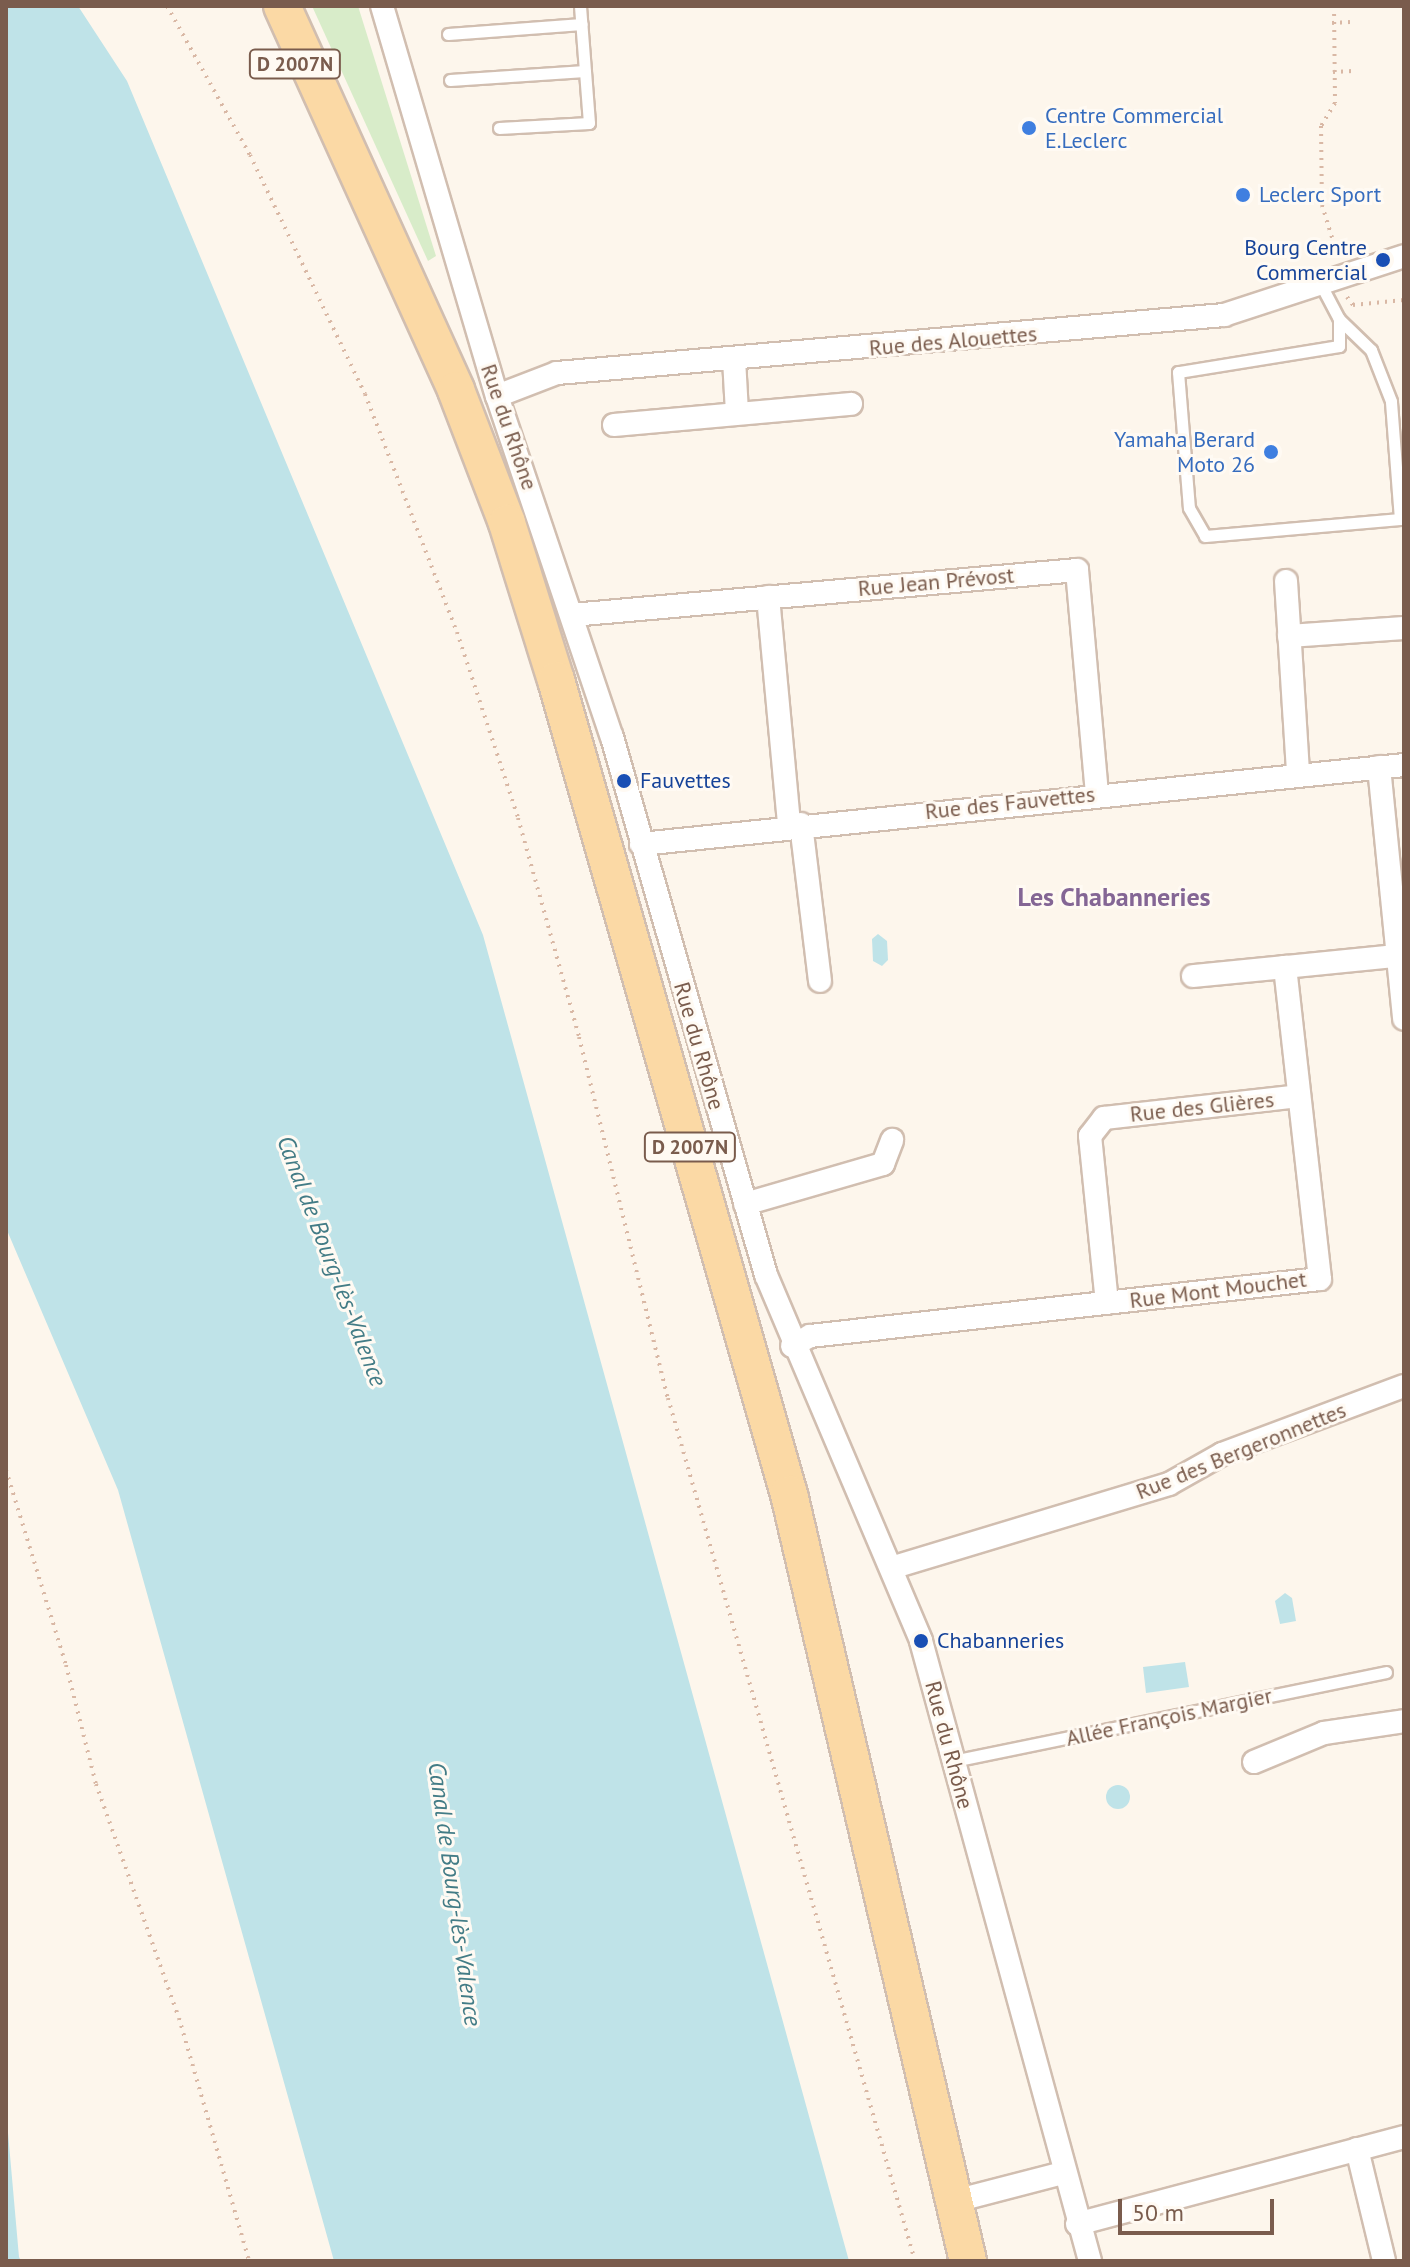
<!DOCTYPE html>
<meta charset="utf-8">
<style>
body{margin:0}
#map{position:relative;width:1410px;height:2267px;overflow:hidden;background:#fdf6ec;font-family:"PT Sans",sans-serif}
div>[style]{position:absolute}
.green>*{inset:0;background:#d8ecc9}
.water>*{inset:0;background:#bfe3e8}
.round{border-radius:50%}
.path>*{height:4px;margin-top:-2px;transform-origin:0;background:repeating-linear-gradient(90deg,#d9b8a5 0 2px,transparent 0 8px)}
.roads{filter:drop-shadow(2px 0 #d1beb0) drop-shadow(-2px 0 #d1beb0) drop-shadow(0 2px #d1beb0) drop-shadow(0 -2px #d1beb0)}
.service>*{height:11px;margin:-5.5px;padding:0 5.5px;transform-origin:5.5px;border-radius:5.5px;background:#fff}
.minor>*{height:22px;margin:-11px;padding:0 11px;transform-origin:11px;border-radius:11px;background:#fff}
.primary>*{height:36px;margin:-18px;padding:0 18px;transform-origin:18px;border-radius:18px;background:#fbd9a5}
.dots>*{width:22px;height:22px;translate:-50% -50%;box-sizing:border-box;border:4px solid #fffaf3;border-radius:50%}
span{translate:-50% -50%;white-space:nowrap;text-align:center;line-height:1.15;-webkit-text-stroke:6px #fffaf3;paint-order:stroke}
.shield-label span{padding:2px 6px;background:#fffaf3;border:2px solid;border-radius:6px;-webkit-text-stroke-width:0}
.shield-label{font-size:20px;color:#7a5c4d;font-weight:700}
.shop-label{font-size:22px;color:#366cbe}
.left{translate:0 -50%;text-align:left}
.right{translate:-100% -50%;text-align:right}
.transit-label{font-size:22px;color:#164399}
.street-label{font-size:22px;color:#7a5c4d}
.water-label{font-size:24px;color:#437c86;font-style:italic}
.quarter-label{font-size:26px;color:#846695;font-weight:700}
.frame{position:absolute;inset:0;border:8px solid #7a5c4d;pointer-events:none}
.scale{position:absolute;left:1118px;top:2199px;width:156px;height:36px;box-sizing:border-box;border:4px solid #7a5c4d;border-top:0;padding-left:10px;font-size:24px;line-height:28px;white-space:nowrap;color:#7a5c4d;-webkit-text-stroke:6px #fffaf3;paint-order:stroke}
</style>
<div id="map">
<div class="green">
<div style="clip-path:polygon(312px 6px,358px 6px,436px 256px,428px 261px)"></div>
</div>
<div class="water">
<div style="clip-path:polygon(6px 6px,78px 6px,127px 81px,483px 935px,849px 2261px,334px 2261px,118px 1490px,6px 1228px)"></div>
<div style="clip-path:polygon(878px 934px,887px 941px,888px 960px,882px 966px,873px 961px,872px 939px)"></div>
<div style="clip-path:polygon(1285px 1593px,1292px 1598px,1296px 1621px,1280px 1624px,1275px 1601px)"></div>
<div style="clip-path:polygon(1185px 1662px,1189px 1687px,1146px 1693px,1143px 1667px)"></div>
<div class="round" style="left:1106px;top:1785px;width:24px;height:24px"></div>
<div style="clip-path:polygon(6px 2110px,19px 2257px,21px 2261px,6px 2261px)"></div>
</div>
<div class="path">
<div style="left:167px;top:6px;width:171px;rotate:60.9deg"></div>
<div style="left:250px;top:155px;width:265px;rotate:64.3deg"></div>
<div style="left:365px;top:394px;width:255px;rotate:68.9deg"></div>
<div style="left:457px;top:632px;width:196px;rotate:71.8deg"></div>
<div style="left:518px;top:818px;width:227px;rotate:74.4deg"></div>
<div style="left:579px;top:1037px;width:372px;rotate:76.2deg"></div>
<div style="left:668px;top:1398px;width:898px;rotate:74.03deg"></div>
<div style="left:1334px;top:6px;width:97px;rotate:89.4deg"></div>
<div style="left:1335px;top:103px;width:27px;rotate:121deg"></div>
<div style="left:1321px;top:126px;width:79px;rotate:89.3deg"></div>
<div style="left:1322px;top:205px;width:54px;rotate:72.9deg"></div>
<div style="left:1332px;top:23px;width:18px;rotate:-3deg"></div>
<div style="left:1333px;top:72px;width:20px;rotate:-3deg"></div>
<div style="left:1347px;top:297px;width:10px;rotate:53deg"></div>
<div style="left:1353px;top:305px;width:51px;rotate:-5.6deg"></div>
<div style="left:6px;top:1470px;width:204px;rotate:72.9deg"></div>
<div style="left:66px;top:1665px;width:123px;rotate:75.9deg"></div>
<div style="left:96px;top:1784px;width:248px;rotate:70.5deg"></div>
<div style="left:179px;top:2018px;width:253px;rotate:73.9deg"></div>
</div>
<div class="roads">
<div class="service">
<div style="left:448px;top:34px;width:134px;rotate:-4.3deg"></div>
<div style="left:450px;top:80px;width:135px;rotate:-3.8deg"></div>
<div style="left:499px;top:128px;width:90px;rotate:-3.2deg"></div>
<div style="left:589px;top:123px;width:117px;rotate:-94.4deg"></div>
<div style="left:1320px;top:283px;width:41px;rotate:62.2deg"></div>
<div style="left:1339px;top:319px;width:27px;rotate:90deg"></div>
<div style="left:1339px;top:346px;width:163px;rotate:170.8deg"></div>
<div style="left:1178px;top:372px;width:136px;rotate:85.4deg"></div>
<div style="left:1189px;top:508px;width:32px;rotate:60deg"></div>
<div style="left:1205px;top:536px;width:196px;rotate:-5deg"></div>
<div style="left:1400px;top:519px;width:118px;rotate:-94.4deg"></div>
<div style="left:1391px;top:401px;width:55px;rotate:-111.4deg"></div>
<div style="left:1371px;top:350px;width:45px;rotate:-135.9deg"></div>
<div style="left:953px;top:1761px;width:442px;rotate:-11.6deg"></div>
</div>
<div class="minor">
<div style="left:382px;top:6px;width:407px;rotate:73.6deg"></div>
<div style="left:497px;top:396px;width:360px;rotate:71.4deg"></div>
<div style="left:612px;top:737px;width:560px;rotate:74.03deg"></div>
<div style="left:766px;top:1275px;width:397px;rotate:67deg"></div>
<div style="left:921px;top:1641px;width:643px;rotate:74.75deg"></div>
<div style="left:734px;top:359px;width:54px;rotate:86.8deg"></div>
<div style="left:497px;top:396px;width:64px;rotate:-21deg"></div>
<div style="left:557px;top:373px;width:670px;rotate:-4.97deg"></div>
<div style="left:1224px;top:315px;width:189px;rotate:-18.1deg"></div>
<div style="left:614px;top:425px;width:238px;rotate:-5.1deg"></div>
<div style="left:1286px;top:581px;width:193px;rotate:86.4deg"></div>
<div style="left:768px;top:597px;width:229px;rotate:84.7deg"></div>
<div style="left:572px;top:615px;width:507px;rotate:-5.09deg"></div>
<div style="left:1077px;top:570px;width:225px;rotate:84.9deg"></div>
<div style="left:1289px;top:636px;width:115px;rotate:-4deg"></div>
<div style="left:1379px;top:767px;width:253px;rotate:84.3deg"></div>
<div style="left:801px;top:824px;width:158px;rotate:83.1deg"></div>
<div style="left:641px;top:844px;width:767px;rotate:-5.91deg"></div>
<div style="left:1193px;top:976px;width:92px;rotate:-5.6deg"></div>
<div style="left:745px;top:1204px;width:144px;rotate:-16.2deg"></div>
<div style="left:883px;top:1164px;width:26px;rotate:-69deg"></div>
<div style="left:1107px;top:1303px;width:168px;rotate:-95.8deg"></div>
<div style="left:1090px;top:1136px;width:23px;rotate:-52deg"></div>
<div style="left:1104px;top:1118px;width:196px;rotate:-6.4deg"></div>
<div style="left:792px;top:1346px;width:21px;rotate:-29deg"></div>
<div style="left:810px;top:1336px;width:513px;rotate:-6.38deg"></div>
<div style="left:1320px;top:1279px;width:314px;rotate:-96.4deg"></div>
<div style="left:1285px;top:967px;width:111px;rotate:-5.7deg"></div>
<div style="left:894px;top:1567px;width:287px;rotate:-16.8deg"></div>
<div style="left:1169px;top:1484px;width:61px;rotate:-29.5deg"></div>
<div style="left:1222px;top:1454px;width:194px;rotate:-20.5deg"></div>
<div style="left:1254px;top:1762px;width:76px;rotate:-22.5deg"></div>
<div style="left:1324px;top:1733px;width:81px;rotate:-8.5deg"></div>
<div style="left:1357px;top:2149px;width:115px;rotate:76.4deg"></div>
<div style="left:951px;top:2202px;width:116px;rotate:-14.5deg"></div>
<div style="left:1077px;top:2224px;width:338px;rotate:-14.9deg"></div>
</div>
<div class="primary">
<div style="left:282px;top:6px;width:422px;rotate:65.6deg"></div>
<div style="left:456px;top:390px;width:142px;rotate:69deg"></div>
<div style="left:507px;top:523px;width:164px;rotate:72.7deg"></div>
<div style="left:556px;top:680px;width:847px;rotate:74.03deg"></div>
<div style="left:789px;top:1494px;width:788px;rotate:76.86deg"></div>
</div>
</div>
<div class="dots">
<div style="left:1029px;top:128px;background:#3f7fe0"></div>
<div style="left:1243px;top:195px;background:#3f7fe0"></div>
<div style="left:1383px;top:260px;background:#1a4fb4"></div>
<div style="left:1271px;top:452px;background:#3f7fe0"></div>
<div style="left:624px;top:781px;background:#1a4fb4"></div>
<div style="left:921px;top:1641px;background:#1a4fb4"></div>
</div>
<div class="shield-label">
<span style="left:295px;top:64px">D 2007N</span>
<span style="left:690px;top:1147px">D 2007N</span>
</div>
<div class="shop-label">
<span class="left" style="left:1045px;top:128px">Centre Commercial<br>E.Leclerc</span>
<span class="left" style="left:1259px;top:195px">Leclerc Sport</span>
<span class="right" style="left:1255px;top:452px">Yamaha Berard<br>Moto 26</span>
</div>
<div class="transit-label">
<span class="right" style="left:1367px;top:260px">Bourg Centre<br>Commercial</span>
<span class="left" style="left:640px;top:781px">Fauvettes</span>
<span class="left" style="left:937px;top:1641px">Chabanneries</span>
</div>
<div class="street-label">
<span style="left:953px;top:341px;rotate:-5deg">Rue des Alouettes</span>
<span style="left:509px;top:427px;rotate:71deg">Rue du Rhône</span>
<span style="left:936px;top:582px;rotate:-5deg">Rue Jean Prévost</span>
<span style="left:1010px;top:803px;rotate:-6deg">Rue des Fauvettes</span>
<span style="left:699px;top:1046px;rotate:74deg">Rue du Rhône</span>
<span style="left:1202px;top:1107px;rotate:-6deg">Rue des Glières</span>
<span style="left:1218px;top:1290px;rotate:-7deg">Rue Mont Mouchet</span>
<span style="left:1241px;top:1451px;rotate:-22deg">Rue des Bergeronnettes</span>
<span style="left:1169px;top:1717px;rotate:-12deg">Allée François Margier</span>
<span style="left:949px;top:1745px;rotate:75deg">Rue du Rhône</span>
</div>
<div class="water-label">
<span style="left:332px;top:1261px;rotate:69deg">Canal de Bourg-lès-Valence</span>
<span style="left:455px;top:1894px;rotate:82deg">Canal de Bourg-lès-Valence</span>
</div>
<div class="quarter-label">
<span style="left:1114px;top:897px">Les Chabanneries</span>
</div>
<div class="frame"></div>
<div class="scale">50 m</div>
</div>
